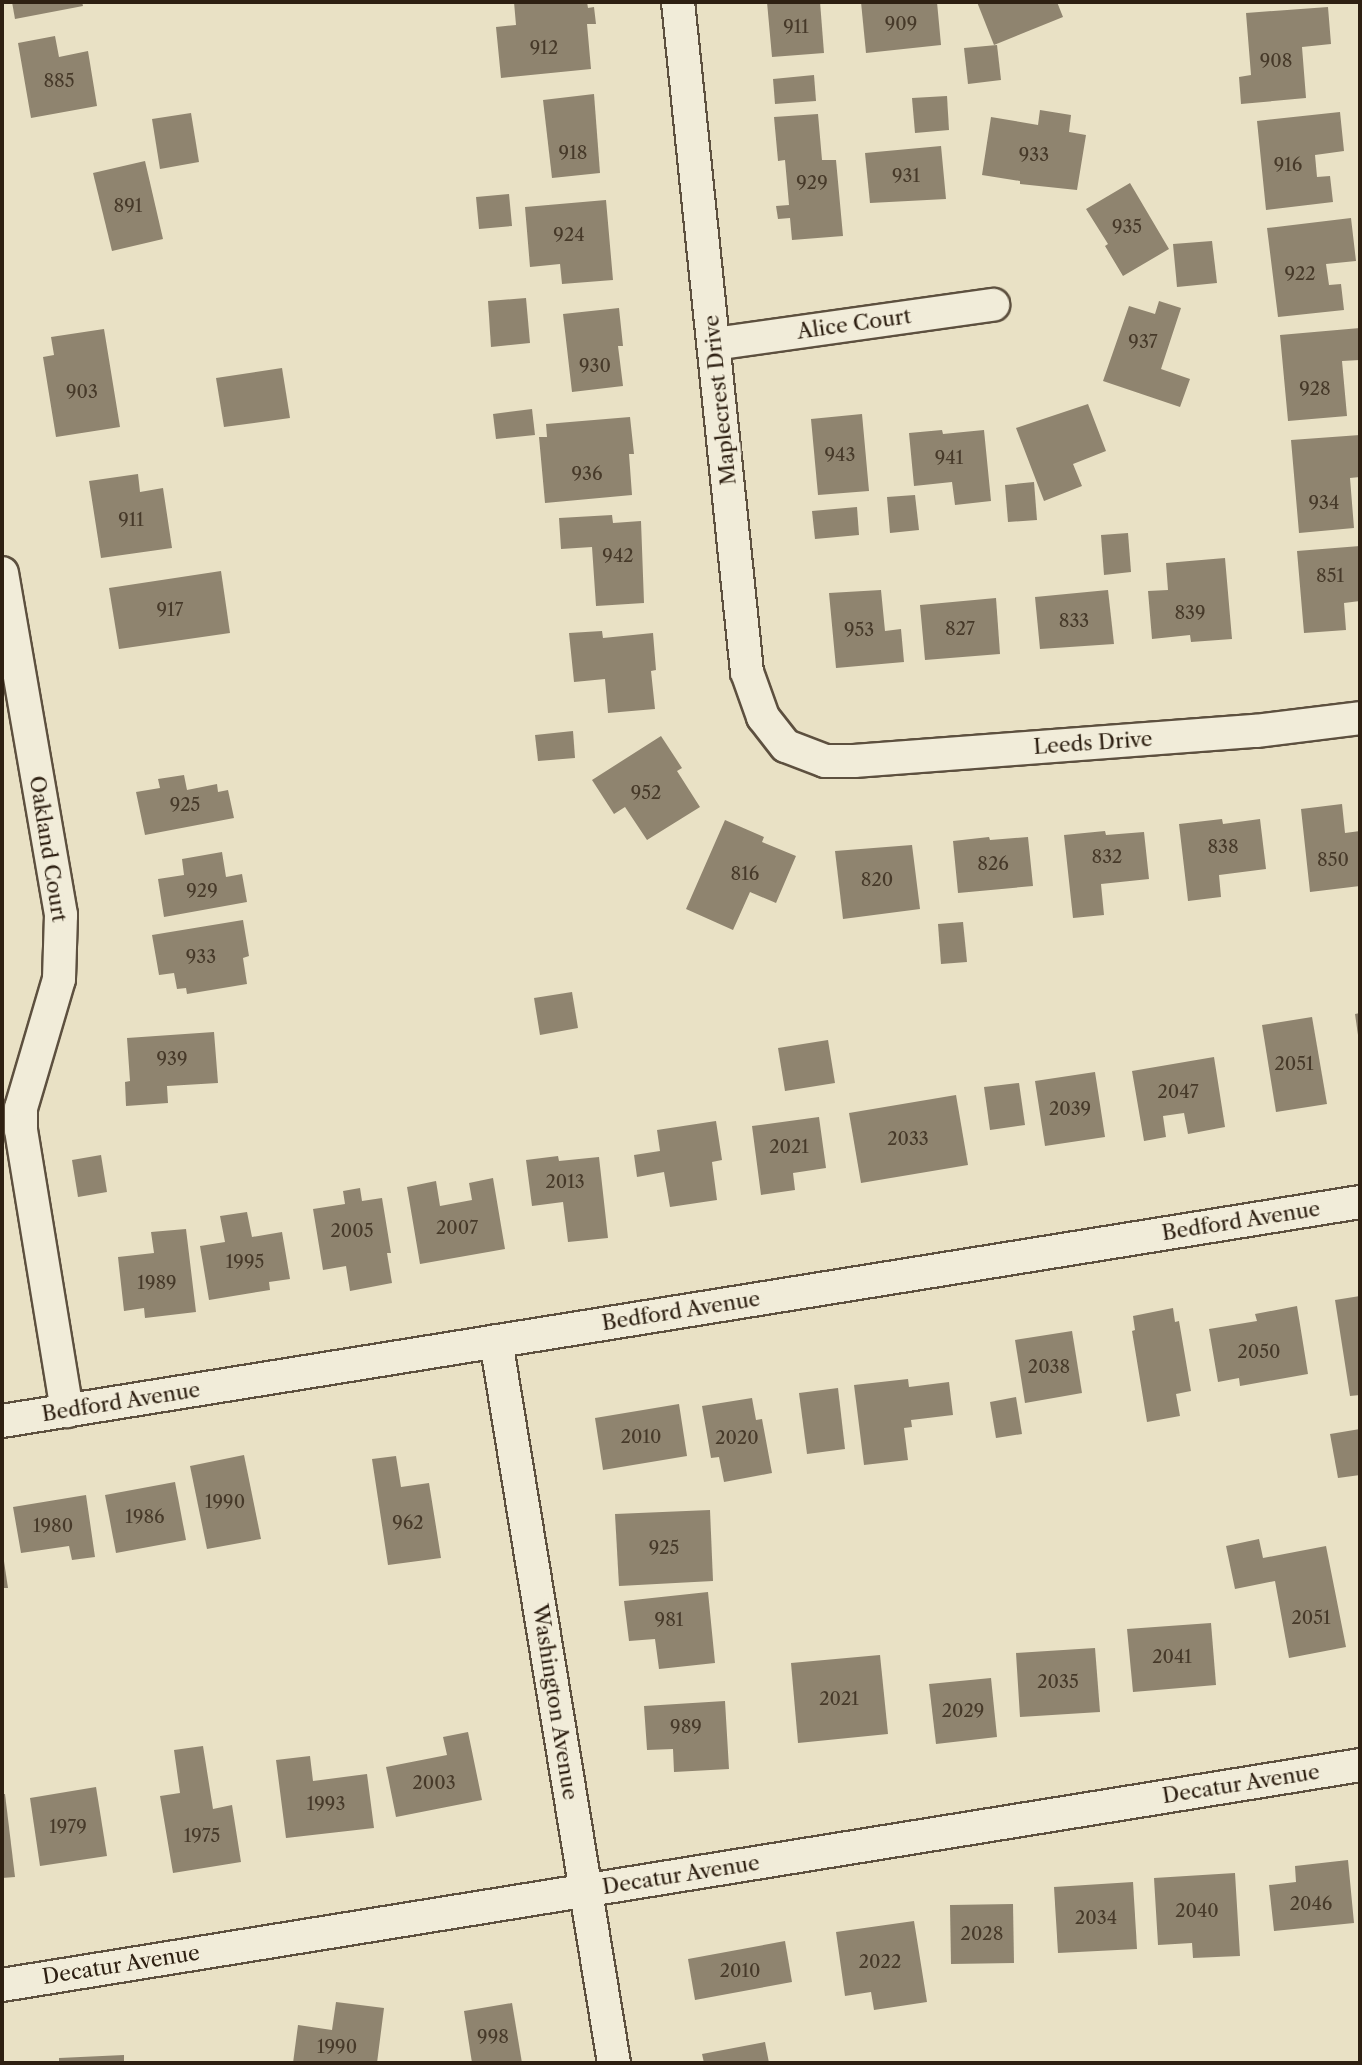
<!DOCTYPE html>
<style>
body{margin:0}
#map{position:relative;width:1362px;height:2065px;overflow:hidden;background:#e9e1c5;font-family:"Libre Caslon Text",serif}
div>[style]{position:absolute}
.building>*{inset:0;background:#8f846f}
.roads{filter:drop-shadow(2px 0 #5d503f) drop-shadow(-2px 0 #5d503f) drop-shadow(0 2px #5d503f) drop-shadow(0 -2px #5d503f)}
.minor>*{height:32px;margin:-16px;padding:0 16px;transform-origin:16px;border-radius:16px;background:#f1ecd9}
span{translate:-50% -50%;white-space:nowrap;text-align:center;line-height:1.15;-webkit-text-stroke:7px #f1ecd9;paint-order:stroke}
.number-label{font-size:18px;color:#463929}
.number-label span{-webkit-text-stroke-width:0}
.street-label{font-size:21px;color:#2e2012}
.frame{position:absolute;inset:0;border:4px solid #2e2012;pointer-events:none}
</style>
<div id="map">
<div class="building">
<div style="clip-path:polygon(12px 2px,82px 2px,83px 6px,15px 19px)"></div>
<div style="clip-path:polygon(514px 2px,587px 2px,588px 8px,594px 7px,596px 24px,587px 24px,591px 69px,501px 78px,496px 27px,516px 25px)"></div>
<div style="clip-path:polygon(767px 2px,820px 2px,824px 53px,772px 57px)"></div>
<div style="clip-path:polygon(861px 2px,937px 2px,941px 45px,866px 53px)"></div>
<div style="clip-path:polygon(977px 2px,1057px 2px,1063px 17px,994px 45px)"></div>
<div style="clip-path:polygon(1328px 7px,1331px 44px,1302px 47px,1306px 98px,1241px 104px,1239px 77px,1251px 75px,1246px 13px)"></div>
<div style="clip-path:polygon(55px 36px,59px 57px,88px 51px,97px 106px,31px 118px,18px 43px)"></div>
<div style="clip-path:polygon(997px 45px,1001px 80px,968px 84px,964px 48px)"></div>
<div style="clip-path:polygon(814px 75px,816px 101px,775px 104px,773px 79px)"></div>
<div style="clip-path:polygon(594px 94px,600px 173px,552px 178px,543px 100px)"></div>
<div style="clip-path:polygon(947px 96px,949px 130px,915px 133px,912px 98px)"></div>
<div style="clip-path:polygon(1040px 110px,1071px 115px,1069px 132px,1086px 135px,1077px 190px,1020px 184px,1020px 181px,982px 175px,991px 117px,1038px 125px)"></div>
<div style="clip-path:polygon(1340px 112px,1344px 151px,1315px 155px,1317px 177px,1330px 176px,1333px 202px,1266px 210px,1257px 121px)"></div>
<div style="clip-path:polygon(191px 113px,199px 162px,160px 169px,152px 119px)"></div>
<div style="clip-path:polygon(818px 114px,822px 160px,836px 160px,843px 236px,792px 240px,790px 218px,778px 219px,776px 206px,789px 205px,785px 160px,778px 161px,774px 117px)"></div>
<div style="clip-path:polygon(941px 146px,946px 199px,870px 203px,865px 153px)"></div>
<div style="clip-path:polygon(145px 161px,163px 239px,112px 251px,93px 173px)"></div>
<div style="clip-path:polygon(1130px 183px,1169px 249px,1123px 276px,1105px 246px,1108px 244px,1086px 209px)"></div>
<div style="clip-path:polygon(509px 194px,512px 226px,479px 229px,476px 197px)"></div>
<div style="clip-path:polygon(606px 200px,613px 280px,562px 284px,560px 264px,530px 267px,525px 207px)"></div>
<div style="clip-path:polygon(1351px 218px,1356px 261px,1326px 264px,1329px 285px,1341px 284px,1344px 310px,1278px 317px,1267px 228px)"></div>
<div style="clip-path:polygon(1212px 241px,1217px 283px,1177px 287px,1173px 244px)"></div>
<div style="clip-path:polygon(526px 298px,530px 343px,491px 347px,488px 301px)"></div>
<div style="clip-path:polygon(1159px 301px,1181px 308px,1161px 369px,1190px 379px,1180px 407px,1103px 381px,1129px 306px,1155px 314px)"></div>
<div style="clip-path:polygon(619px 308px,623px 346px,618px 346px,623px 386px,572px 392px,563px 314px)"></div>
<div style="clip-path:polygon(1360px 328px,1360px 360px,1342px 361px,1347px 416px,1288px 421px,1280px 335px)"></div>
<div style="clip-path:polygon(104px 329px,120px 427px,56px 437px,43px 357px,54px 355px,51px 337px)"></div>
<div style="clip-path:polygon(282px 368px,290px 418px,224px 427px,216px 378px)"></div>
<div style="clip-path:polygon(1088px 404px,1106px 451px,1073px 464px,1082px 486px,1044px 501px,1016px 428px)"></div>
<div style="clip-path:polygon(532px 409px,535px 435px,496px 439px,493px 414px)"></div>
<div style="clip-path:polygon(862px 414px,869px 491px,818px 495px,811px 419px)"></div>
<div style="clip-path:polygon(630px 417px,634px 454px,629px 454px,632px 495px,545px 503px,539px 437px,547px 437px,546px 424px)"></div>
<div style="clip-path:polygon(942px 430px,943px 434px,984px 430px,991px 501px,955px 505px,952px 482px,914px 486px,909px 433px)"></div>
<div style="clip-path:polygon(1360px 435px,1360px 477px,1350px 478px,1354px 528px,1299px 533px,1291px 440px)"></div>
<div style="clip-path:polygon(138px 474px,140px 492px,163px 488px,172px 548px,101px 558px,89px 481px)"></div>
<div style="clip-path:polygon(1034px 482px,1037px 520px,1008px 522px,1005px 485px)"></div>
<div style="clip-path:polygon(915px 495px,919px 530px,890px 533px,887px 497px)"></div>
<div style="clip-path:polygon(857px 507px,859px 535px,815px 539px,812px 511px)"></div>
<div style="clip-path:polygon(612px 515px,613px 523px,641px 521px,644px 603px,596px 606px,592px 547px,561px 549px,559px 518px)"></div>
<div style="clip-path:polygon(1128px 533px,1131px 572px,1104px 575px,1101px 535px)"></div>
<div style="clip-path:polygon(1360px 546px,1360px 601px,1344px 603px,1346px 630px,1304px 633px,1297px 551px)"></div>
<div style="clip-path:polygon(1225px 558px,1232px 639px,1191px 642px,1190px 635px,1152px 639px,1148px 591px,1168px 590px,1166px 563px)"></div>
<div style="clip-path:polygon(221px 571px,230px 633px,119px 649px,109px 588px)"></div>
<div style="clip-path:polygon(881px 590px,885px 631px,901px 629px,904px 662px,836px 668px,829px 593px)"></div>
<div style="clip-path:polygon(1108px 590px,1114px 644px,1040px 649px,1035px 597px)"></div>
<div style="clip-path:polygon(996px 598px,1000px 654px,925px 660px,920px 605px)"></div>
<div style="clip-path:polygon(602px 631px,603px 638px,653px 633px,656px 670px,651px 671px,655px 709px,608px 713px,605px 679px,574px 682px,569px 633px)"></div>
<div style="clip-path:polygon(573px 731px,575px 758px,538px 761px,535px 735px)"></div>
<div style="clip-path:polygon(661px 736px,682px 768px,677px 771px,700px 807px,647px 840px,625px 807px,614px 814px,592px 780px)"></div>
<div style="clip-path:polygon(184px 775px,187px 790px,217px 784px,218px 792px,228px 790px,234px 818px,145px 835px,136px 792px,160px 788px,158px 779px)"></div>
<div style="clip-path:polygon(1342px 804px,1345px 833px,1360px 831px,1360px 886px,1310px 892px,1301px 809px)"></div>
<div style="clip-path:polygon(1222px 819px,1223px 824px,1260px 819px,1266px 869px,1219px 875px,1221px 897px,1188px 901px,1179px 824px)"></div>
<div style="clip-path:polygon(725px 820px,764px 837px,762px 842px,796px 856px,776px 903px,750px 892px,733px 930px,686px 909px)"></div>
<div style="clip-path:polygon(1105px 831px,1106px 835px,1144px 832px,1149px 879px,1101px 884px,1104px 915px,1073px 918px,1064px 835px)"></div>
<div style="clip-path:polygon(989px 837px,990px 840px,1028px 837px,1033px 886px,958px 893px,953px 841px)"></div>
<div style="clip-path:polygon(912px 845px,920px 909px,843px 919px,835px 851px)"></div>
<div style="clip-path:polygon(222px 852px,226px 877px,242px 874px,247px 902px,164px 917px,158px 879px,184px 875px,182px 859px)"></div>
<div style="clip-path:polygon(243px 920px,249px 956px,243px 958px,247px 984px,187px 994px,186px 988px,177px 989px,174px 973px,159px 975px,152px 935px)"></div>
<div style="clip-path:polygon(963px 922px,967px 962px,941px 964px,938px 924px)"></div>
<div style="clip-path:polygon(572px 992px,578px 1028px,540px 1035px,534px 998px)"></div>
<div style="clip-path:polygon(1360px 1013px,1360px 1042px,1359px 1042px,1355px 1014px)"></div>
<div style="clip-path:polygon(1312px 1017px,1327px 1104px,1276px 1112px,1262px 1025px)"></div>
<div style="clip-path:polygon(214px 1032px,218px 1083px,167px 1086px,168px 1103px,126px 1106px,125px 1082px,130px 1081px,127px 1038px)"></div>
<div style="clip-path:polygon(828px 1040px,835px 1083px,785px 1091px,778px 1048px)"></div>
<div style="clip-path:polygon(1214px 1057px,1225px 1127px,1188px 1134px,1184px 1113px,1163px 1116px,1166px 1137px,1144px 1141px,1132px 1071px)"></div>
<div style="clip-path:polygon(1095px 1072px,1105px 1137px,1045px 1146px,1035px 1081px)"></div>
<div style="clip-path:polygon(1019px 1083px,1025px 1125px,990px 1130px,984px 1087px)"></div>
<div style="clip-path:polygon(956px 1095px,968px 1165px,861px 1183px,849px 1113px)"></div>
<div style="clip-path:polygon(819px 1117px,826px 1168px,793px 1173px,795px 1190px,761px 1195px,752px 1126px)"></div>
<div style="clip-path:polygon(716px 1121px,722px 1160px,712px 1162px,717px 1200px,670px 1207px,664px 1172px,637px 1177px,634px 1155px,660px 1151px,657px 1130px)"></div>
<div style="clip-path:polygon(101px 1155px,107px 1192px,78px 1197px,72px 1160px)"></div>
<div style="clip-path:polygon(558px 1156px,559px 1161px,599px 1157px,608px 1238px,568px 1242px,563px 1202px,532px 1206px,526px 1160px)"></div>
<div style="clip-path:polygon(493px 1178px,505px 1249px,420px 1264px,407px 1187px,436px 1181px,440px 1206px,472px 1200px,469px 1183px)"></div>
<div style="clip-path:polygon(360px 1188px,362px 1201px,382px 1198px,391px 1253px,387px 1253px,392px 1283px,350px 1291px,346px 1266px,323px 1270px,313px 1209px,345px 1204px,343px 1191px)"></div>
<div style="clip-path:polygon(247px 1212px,252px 1237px,282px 1232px,290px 1279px,269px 1282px,270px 1290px,209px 1300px,200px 1246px,225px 1242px,220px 1216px)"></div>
<div style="clip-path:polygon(186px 1229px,196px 1312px,145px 1318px,144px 1308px,124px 1311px,118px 1257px,154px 1253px,151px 1232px)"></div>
<div style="clip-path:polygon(1360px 1296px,1360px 1395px,1350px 1396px,1335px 1300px)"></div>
<div style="clip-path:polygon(1297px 1306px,1308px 1374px,1240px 1386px,1239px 1378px,1218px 1382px,1209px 1329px,1257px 1321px,1255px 1314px)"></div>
<div style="clip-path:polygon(1173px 1308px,1175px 1322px,1179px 1321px,1191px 1391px,1176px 1394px,1180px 1416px,1147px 1422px,1132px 1331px,1135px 1330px,1133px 1316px)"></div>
<div style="clip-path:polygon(1072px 1331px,1082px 1393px,1025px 1403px,1015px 1340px)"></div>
<div style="clip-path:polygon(908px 1379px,909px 1387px,949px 1382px,953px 1415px,911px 1420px,912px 1427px,904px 1428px,908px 1460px,864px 1465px,854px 1385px)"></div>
<div style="clip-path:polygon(838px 1388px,845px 1449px,807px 1454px,799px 1393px)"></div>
<div style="clip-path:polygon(1016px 1397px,1022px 1434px,996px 1438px,990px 1402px)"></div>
<div style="clip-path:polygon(752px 1398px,756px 1420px,762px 1419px,772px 1473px,724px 1482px,719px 1457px,711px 1458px,702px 1406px)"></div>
<div style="clip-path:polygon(679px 1404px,687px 1456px,603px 1470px,595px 1418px)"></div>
<div style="clip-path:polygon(1360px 1429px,1360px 1475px,1338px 1478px,1330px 1434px)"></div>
<div style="clip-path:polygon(244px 1455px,261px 1539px,207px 1549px,190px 1466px)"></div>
<div style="clip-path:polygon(396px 1456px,401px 1487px,429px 1483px,441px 1558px,388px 1565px,372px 1459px)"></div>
<div style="clip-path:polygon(175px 1482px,186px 1540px,116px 1553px,105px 1495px)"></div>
<div style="clip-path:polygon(86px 1495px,95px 1557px,72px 1560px,69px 1546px,21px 1553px,13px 1507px)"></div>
<div style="clip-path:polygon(710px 1510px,713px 1581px,619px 1586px,615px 1514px)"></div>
<div style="clip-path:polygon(1259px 1539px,1263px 1558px,1326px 1546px,1346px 1647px,1289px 1658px,1275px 1581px,1235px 1589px,1226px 1546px)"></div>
<div style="clip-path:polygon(2px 1548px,8px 1588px,2px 1588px)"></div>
<div style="clip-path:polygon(708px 1592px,715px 1663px,659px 1669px,655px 1639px,629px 1641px,624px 1601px)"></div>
<div style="clip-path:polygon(1211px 1623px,1216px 1685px,1133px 1692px,1127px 1629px)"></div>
<div style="clip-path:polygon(1095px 1648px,1100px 1712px,1020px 1717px,1016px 1653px)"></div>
<div style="clip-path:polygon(880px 1655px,888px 1734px,798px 1743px,791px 1663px)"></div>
<div style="clip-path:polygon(991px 1678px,997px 1737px,936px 1744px,929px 1684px)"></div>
<div style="clip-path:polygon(725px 1701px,729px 1769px,674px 1772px,673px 1749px,647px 1750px,644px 1706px)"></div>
<div style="clip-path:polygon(468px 1732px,482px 1800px,396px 1817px,386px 1767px,447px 1755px,443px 1737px)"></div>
<div style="clip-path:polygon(203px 1746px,213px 1809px,232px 1805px,241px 1862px,173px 1873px,160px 1796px,180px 1793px,174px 1750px)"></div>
<div style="clip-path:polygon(310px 1756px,313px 1781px,367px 1774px,374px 1828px,286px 1838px,276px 1760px)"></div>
<div style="clip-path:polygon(96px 1787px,107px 1856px,40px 1866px,30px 1798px)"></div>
<div style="clip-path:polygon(2px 1794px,5px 1794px,15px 1877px,2px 1878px)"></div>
<div style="clip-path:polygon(1348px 1860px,1354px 1923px,1274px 1931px,1269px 1885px,1296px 1882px,1295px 1866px)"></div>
<div style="clip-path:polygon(1235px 1873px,1240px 1956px,1193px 1958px,1192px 1943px,1158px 1945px,1154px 1878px)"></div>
<div style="clip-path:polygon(1133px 1882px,1137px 1949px,1058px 1953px,1054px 1887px)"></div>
<div style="clip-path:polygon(1013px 1904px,1014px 1963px,951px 1964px,950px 1905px)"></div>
<div style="clip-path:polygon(914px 1921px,927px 2002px,874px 2010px,871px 1992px,845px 1996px,836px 1932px)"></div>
<div style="clip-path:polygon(785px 1941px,792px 1982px,695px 2000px,688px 1959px)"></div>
<div style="clip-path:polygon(336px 2002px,384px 2008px,377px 2063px,293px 2063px,298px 2025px,332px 2030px)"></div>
<div style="clip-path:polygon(512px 2003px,522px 2063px,472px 2063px,464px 2011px)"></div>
<div style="clip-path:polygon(765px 2042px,769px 2063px,704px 2063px,702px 2054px)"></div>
<div style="clip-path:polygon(124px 2055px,124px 2063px,59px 2063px,59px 2058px)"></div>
</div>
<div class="roads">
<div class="minor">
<div style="left:678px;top:2px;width:674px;rotate:84.12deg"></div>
<div style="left:747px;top:672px;width:48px;rotate:70.4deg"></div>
<div style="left:763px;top:717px;width:37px;rotate:52deg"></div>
<div style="left:786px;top:746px;width:42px;rotate:21deg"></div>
<div style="left:825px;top:761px;width:29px"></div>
<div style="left:854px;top:761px;width:403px;rotate:-4.3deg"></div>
<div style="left:1256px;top:731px;width:105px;rotate:-7.1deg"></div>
<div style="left:714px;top:344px;width:282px;rotate:-8deg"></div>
<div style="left:2px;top:573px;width:347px;rotate:80.2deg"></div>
<div style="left:61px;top:915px;width:64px;rotate:91.8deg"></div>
<div style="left:59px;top:979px;width:134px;rotate:106.4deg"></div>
<div style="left:21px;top:1108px;width:22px;rotate:90deg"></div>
<div style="left:21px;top:1130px;width:285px;rotate:80.7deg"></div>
<div style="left:496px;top:1341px;width:732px;rotate:80.72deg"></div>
<div style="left:2px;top:1421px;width:1376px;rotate:-9.16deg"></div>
<div style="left:2px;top:1985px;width:1376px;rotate:-9.2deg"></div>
</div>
</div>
<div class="number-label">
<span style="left:901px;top:24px">909</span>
<span style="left:796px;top:27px">911</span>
<span style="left:544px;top:48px">912</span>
<span style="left:1276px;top:61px">908</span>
<span style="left:59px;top:81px">885</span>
<span style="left:573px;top:153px">918</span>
<span style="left:1034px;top:155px">933</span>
<span style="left:1288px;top:165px">916</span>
<span style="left:906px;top:176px">931</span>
<span style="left:812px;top:183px">929</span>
<span style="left:128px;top:206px">891</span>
<span style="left:1127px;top:227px">935</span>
<span style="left:569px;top:235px">924</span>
<span style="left:1300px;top:274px">922</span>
<span style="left:1143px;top:342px">937</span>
<span style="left:595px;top:366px">930</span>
<span style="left:1315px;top:389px">928</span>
<span style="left:82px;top:392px">903</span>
<span style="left:840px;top:455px">943</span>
<span style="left:949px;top:458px">941</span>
<span style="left:587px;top:474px">936</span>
<span style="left:1324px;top:503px">934</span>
<span style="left:131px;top:520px">911</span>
<span style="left:618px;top:556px">942</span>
<span style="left:1330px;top:576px">851</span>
<span style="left:170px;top:610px">917</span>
<span style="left:1190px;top:613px">839</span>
<span style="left:1074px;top:621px">833</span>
<span style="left:960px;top:629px">827</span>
<span style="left:859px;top:630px">953</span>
<span style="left:646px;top:793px">952</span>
<span style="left:185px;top:805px">925</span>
<span style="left:1223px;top:847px">838</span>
<span style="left:1107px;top:857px">832</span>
<span style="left:1333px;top:860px">850</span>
<span style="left:993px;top:864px">826</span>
<span style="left:745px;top:874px">816</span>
<span style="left:877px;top:880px">820</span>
<span style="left:202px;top:891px">929</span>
<span style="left:201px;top:957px">933</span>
<span style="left:172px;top:1059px">939</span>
<span style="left:1294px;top:1064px">2051</span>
<span style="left:1178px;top:1092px">2047</span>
<span style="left:1070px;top:1109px">2039</span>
<span style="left:908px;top:1139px">2033</span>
<span style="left:789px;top:1147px">2021</span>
<span style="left:565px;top:1182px">2013</span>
<span style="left:457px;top:1228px">2007</span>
<span style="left:352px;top:1231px">2005</span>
<span style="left:245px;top:1262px">1995</span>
<span style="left:157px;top:1283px">1989</span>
<span style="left:1259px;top:1352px">2050</span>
<span style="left:1049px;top:1367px">2038</span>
<span style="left:641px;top:1437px">2010</span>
<span style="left:737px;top:1438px">2020</span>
<span style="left:225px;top:1502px">1990</span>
<span style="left:145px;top:1517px">1986</span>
<span style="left:408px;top:1523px">962</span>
<span style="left:53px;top:1526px">1980</span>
<span style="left:664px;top:1548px">925</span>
<span style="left:1311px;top:1618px">2051</span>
<span style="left:669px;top:1620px">981</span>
<span style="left:1172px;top:1657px">2041</span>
<span style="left:1058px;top:1682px">2035</span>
<span style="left:839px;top:1699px">2021</span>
<span style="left:963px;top:1711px">2029</span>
<span style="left:686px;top:1727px">989</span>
<span style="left:434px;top:1783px">2003</span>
<span style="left:326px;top:1804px">1993</span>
<span style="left:68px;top:1827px">1979</span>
<span style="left:202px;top:1836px">1975</span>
<span style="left:1311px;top:1904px">2046</span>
<span style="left:1197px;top:1911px">2040</span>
<span style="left:1096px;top:1918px">2034</span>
<span style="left:982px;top:1934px">2028</span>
<span style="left:880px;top:1962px">2022</span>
<span style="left:740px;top:1971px">2010</span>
<span style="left:493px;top:2037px">998</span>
<span style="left:337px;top:2047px">1990</span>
</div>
<div class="street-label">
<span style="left:854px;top:324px;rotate:-8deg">Alice Court</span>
<span style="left:720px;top:400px;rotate:-96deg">Maplecrest Drive</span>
<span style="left:1093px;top:743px;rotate:-4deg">Leeds Drive</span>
<span style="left:48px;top:849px;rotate:81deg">Oakland Court</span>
<span style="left:1241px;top:1221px;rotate:-9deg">Bedford Avenue</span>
<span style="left:681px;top:1311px;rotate:-9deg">Bedford Avenue</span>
<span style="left:121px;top:1402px;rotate:-9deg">Bedford Avenue</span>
<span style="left:555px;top:1702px;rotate:81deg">Washington Avenue</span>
<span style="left:1241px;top:1784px;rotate:-9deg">Decatur Avenue</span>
<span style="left:681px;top:1875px;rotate:-9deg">Decatur Avenue</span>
<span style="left:121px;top:1965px;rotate:-9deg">Decatur Avenue</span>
</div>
<div class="frame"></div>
</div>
